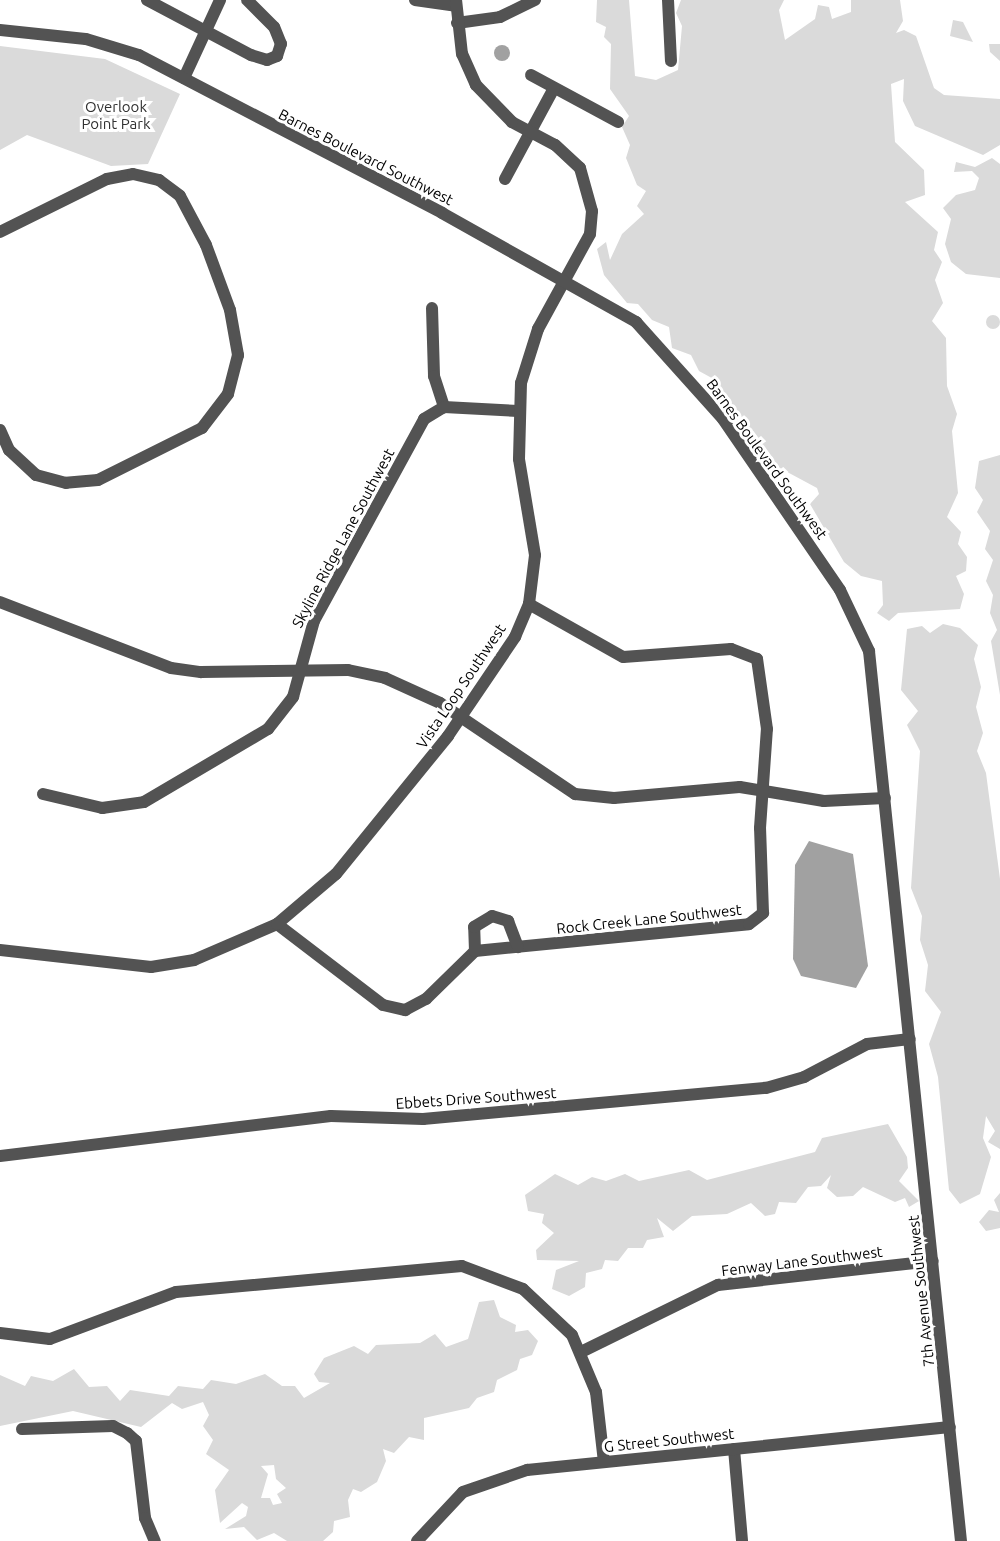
<!DOCTYPE html>
<style>
body{margin:0}
#map{position:relative;width:1000px;height:1541px;overflow:hidden;background:#fff;font-family:Ubuntu,sans-serif}
div>[style]{position:absolute}
.green>*{inset:0;background:#dadada}
.round{border-radius:50%}
.water>*{inset:0;background:#a1a1a1}
.minor>*{height:12px;margin:-6px;padding:0 6px;transform-origin:6px;border-radius:6px;background:#535353}
.tertiary>*{height:12px;margin:-6px;padding:0 6px;transform-origin:6px;border-radius:6px;background:#535353}
span{translate:-50% -50%;white-space:nowrap;text-align:center;line-height:1.15;-webkit-text-stroke:6px #fff;paint-order:stroke}
.park-label{font-size:15px;color:#313131}
.street-label{font-size:15px;color:#000}
</style>
<div id="map">
<div class="green">
<div style="clip-path:polygon(597px 0,629px 0,635px 76px,656px 80px,678px 70px,682px 26px,676px 13px,681px 0,784px 0,779px 10px,785px 40px,815px 19px,818px 5px,829px 7px,832px 19px,851px 12px,851px 0,900px 0,903px 21px,896px 33px,904px 30px,916px 36px,934px 88px,944px 95px,1000px 99px,1000px 145px,983px 155px,915px 126px,903px 101px,904px 79px,891px 84px,895px 142px,924px 170px,925px 195px,905px 202px,938px 232px,934px 250px,942px 262px,935px 280px,943px 303px,932px 321px,946px 338px,947px 386px,957px 414px,952px 431px,958px 493px,947px 517px,961px 532px,958px 544px,967px 557px,966px 571px,956px 576px,964px 594px,960px 609px,898px 613px,889px 621px,877px 613px,883px 605px,882px 581px,861px 576px,844px 562px,810px 504px,819px 494px,817px 488px,763px 459px,737px 421px,723px 413px,719px 382px,699px 371px,691px 355px,672px 348px,669px 327px,652px 320px,638px 304px,627px 303px,604px 275px,597px 249px,606px 242px,610px 260px,622px 234px,644px 214px,637px 206px,646px 191px,637px 185px,626px 158px,630px 145px,622px 127px,629px 116px,610px 89px,611px 44px,604px 37px,606px 27px,596px 22px)"></div>
<div style="clip-path:polygon(953px 20px,963px 22px,973px 42px,950px 36px)"></div>
<div style="clip-path:polygon(989px 44px,1000px 44px,1000px 61px,990px 52px)"></div>
<div style="clip-path:polygon(0 46px,105px 59px,180px 94px,148px 164px,111px 166px,27px 135px,0 150px)"></div>
<div style="clip-path:polygon(992px 158px,1000px 164px,1000px 278px,966px 274px,951px 262px,945px 244px,951px 219px,943px 208px,956px 195px,975px 190px,979px 178px,972px 171px,954px 172px,956px 162px,975px 167px)"></div>
<div class="round" style="left:986px;top:315px;width:14px;height:14px"></div>
<div style="clip-path:polygon(1000px 455px,1000px 695px,991px 641px,997px 630px,990px 613px,993px 595px,986px 581px,993px 560px,985px 549px,990px 531px,977px 512px,983px 500px,975px 488px,979px 461px)"></div>
<div style="clip-path:polygon(943px 624px,960px 628px,978px 645px,974px 659px,981px 687px,976px 707px,983px 733px,977px 751px,986px 773px,1000px 879px,1000px 1149px,988px 1142px,995px 1131px,986px 1116px,983px 1138px,991px 1157px,980px 1194px,960px 1204px,949px 1190px,938px 1077px,929px 1044px,941px 1012px,925px 991px,928px 965px,920px 940px,922px 916px,911px 888px,920px 751px,907px 725px,918px 711px,901px 690px,907px 629px,922px 626px,930px 633px)"></div>
<div style="clip-path:polygon(888px 1124px,907px 1157px,908px 1168px,899px 1181px,919px 1201px,909px 1207px,905px 1198px,895px 1202px,863px 1187px,853px 1196px,837px 1197px,827px 1188px,831px 1175px,821px 1186px,808px 1187px,796px 1203px,779px 1202px,775px 1214px,765px 1216px,751px 1203px,727px 1214px,692px 1216px,673px 1231px,657px 1218px,664px 1237px,647px 1240px,643px 1248px,628px 1248px,618px 1261px,605px 1260px,602px 1269px,586px 1273px,585px 1287px,569px 1296px,552px 1289px,556px 1270px,579px 1261px,537px 1260px,536px 1250px,554px 1233px,542px 1223px,544px 1214px,528px 1211px,525px 1195px,555px 1174px,578px 1185px,592px 1177px,606px 1181px,625px 1174px,639px 1181px,689px 1170px,707px 1180px,815px 1152px,822px 1138px)"></div>
<div style="clip-path:polygon(1000px 1193px,1000px 1228px,986px 1231px,979px 1222px,989px 1210px,999px 1212px,994px 1200px)"></div>
<div style="clip-path:polygon(evenodd,494px 1300px,500px 1317px,516px 1325px,515px 1332px,528px 1330px,538px 1341px,532px 1355px,520px 1359px,517px 1370px,497px 1380px,494px 1392px,477px 1398px,469px 1408px,424px 1418px,424px 1440px,409px 1437px,394px 1453px,383px 1449px,386px 1461px,377px 1482px,361px 1492px,353px 1489px,348px 1500px,350px 1517px,334px 1521px,333px 1532px,323px 1541px,287px 1541px,274px 1533px,257px 1540px,244px 1527px,225px 1529px,246px 1516px,248px 1507px,242px 1503px,220px 1523px,215px 1490px,229px 1470px,206px 1454px,213px 1440px,203px 1426px,209px 1415px,203px 1402px,182px 1409px,172px 1403px,141px 1427px,73px 1411px,0 1426px,0 1375px,25px 1386px,31px 1376px,53px 1381px,74px 1369px,89px 1387px,107px 1386px,120px 1401px,130px 1390px,169px 1396px,178px 1386px,203px 1389px,211px 1380px,236px 1384px,265px 1374px,282px 1386px,295px 1386px,304px 1398px,330px 1383px,319px 1382px,314px 1374px,324px 1358px,354px 1346px,368px 1354px,376px 1345px,420px 1343px,435px 1334px,446px 1347px,468px 1339px,479px 1302px,494px 1300px,274px 1465px,276px 1479px,286px 1488px,277px 1494px,282px 1503px,273px 1505px,270px 1498px,261px 1498px,268px 1474px,261px 1466px,274px 1465px)"></div>
</div>
<div class="water">
<div class="round" style="left:494px;top:45px;width:16px;height:16px"></div>
<div style="clip-path:polygon(809px 841px,853px 854px,868px 966px,856px 988px,801px 976px,793px 959px,795px 865px)"></div>
</div>
<div class="minor">
<div style="left:147px;top:0;width:118px;rotate:27.9deg"></div>
<div style="left:251px;top:55px;width:17px;rotate:17deg"></div>
<div style="left:267px;top:60px;width:11px;rotate:-22deg"></div>
<div style="left:277px;top:56px;width:13px;rotate:-72deg"></div>
<div style="left:281px;top:44px;width:18px;rotate:-112deg"></div>
<div style="left:274px;top:27px;width:38px;rotate:-135deg"></div>
<div style="left:415px;top:0;width:41px;rotate:8.3deg"></div>
<div style="left:668px;top:0;width:61px;rotate:87.2deg"></div>
<div style="left:457px;top:23px;width:43px;rotate:-7.9deg"></div>
<div style="left:500px;top:17px;width:39px;rotate:-26deg"></div>
<div style="left:531px;top:75px;width:99px;rotate:28.4deg"></div>
<div style="left:184px;top:78px;width:86px;rotate:-65.2deg"></div>
<div style="left:505px;top:179px;width:103px;rotate:-61.7deg"></div>
<div style="left:0;top:232px;width:119px;rotate:-26.4deg"></div>
<div style="left:107px;top:179px;width:26px;rotate:-11deg"></div>
<div style="left:133px;top:174px;width:27px;rotate:13deg"></div>
<div style="left:159px;top:180px;width:26px;rotate:37deg"></div>
<div style="left:180px;top:196px;width:55px;rotate:62deg"></div>
<div style="left:206px;top:245px;width:69px;rotate:69.7deg"></div>
<div style="left:230px;top:310px;width:46px;rotate:79.9deg"></div>
<div style="left:238px;top:355px;width:40px;rotate:104.4deg"></div>
<div style="left:228px;top:394px;width:43px;rotate:127.4deg"></div>
<div style="left:202px;top:428px;width:116px;rotate:153.4deg"></div>
<div style="left:98px;top:480px;width:32px;rotate:175deg"></div>
<div style="left:66px;top:483px;width:31px;rotate:-165deg"></div>
<div style="left:36px;top:475px;width:37px;rotate:-137deg"></div>
<div style="left:9px;top:450px;width:22px;rotate:-114deg"></div>
<div style="left:432px;top:308px;width:68px;rotate:88.3deg"></div>
<div style="left:434px;top:376px;width:33px;rotate:72deg"></div>
<div style="left:0;top:602px;width:183px;rotate:21.1deg"></div>
<div style="left:171px;top:668px;width:30px;rotate:8deg"></div>
<div style="left:201px;top:672px;width:147px;rotate:-0.8deg"></div>
<div style="left:348px;top:670px;width:38px;rotate:12deg"></div>
<div style="left:385px;top:678px;width:60px;rotate:24.4deg"></div>
<div style="left:440px;top:703px;width:163px;rotate:34deg"></div>
<div style="left:575px;top:794px;width:39px;rotate:6deg"></div>
<div style="left:614px;top:798px;width:126px;rotate:-5deg"></div>
<div style="left:740px;top:787px;width:85px;rotate:9.5deg"></div>
<div style="left:824px;top:801px;width:61px;rotate:-2.8deg"></div>
<div style="left:43px;top:794px;width:61px;rotate:13.3deg"></div>
<div style="left:102px;top:808px;width:42px;rotate:-8.1deg"></div>
<div style="left:144px;top:802px;width:144px;rotate:-30.5deg"></div>
<div style="left:268px;top:729px;width:41px;rotate:-52deg"></div>
<div style="left:293px;top:697px;width:79px;rotate:-74.6deg"></div>
<div style="left:314px;top:621px;width:230px;rotate:-61.4deg"></div>
<div style="left:424px;top:419px;width:23px;rotate:-31deg"></div>
<div style="left:444px;top:407px;width:74px;rotate:3.1deg"></div>
<div style="left:277px;top:924px;width:133px;rotate:37.4deg"></div>
<div style="left:383px;top:1005px;width:23px;rotate:13deg"></div>
<div style="left:405px;top:1010px;width:24px;rotate:-28deg"></div>
<div style="left:426px;top:999px;width:69px;rotate:-44.4deg"></div>
<div style="left:475px;top:951px;width:275px;rotate:-5.6deg"></div>
<div style="left:749px;top:924px;width:18px;rotate:-38deg"></div>
<div style="left:763px;top:913px;width:85px;rotate:-92deg"></div>
<div style="left:760px;top:828px;width:99px;rotate:-86deg"></div>
<div style="left:767px;top:729px;width:71px;rotate:-98.1deg"></div>
<div style="left:757px;top:659px;width:28px;rotate:-159deg"></div>
<div style="left:731px;top:649px;width:108px;rotate:175.8deg"></div>
<div style="left:623px;top:657px;width:108px;rotate:-150.6deg"></div>
<div style="left:0;top:950px;width:152px;rotate:6.4deg"></div>
<div style="left:151px;top:967px;width:44px;rotate:-9.2deg"></div>
<div style="left:194px;top:960px;width:90px;rotate:-23.4deg"></div>
<div style="left:277px;top:924px;width:77px;rotate:-40.3deg"></div>
<div style="left:336px;top:874px;width:178px;rotate:-50.9deg"></div>
<div style="left:448px;top:736px;width:120px;rotate:-55.9deg"></div>
<div style="left:515px;top:637px;width:36px;rotate:-67deg"></div>
<div style="left:529px;top:604px;width:49px;rotate:-83deg"></div>
<div style="left:535px;top:555px;width:97px;rotate:-99.5deg"></div>
<div style="left:519px;top:459px;width:76px;rotate:-88.5deg"></div>
<div style="left:521px;top:383px;width:57px;rotate:-72.5deg"></div>
<div style="left:538px;top:329px;width:108px;rotate:-61.3deg"></div>
<div style="left:590px;top:234px;width:23px;rotate:-85deg"></div>
<div style="left:592px;top:211px;width:45px;rotate:-105.6deg"></div>
<div style="left:580px;top:168px;width:34px;rotate:-137deg"></div>
<div style="left:555px;top:145px;width:49px;rotate:-151.9deg"></div>
<div style="left:512px;top:122px;width:52px;rotate:-134.2deg"></div>
<div style="left:476px;top:85px;width:34px;rotate:-114deg"></div>
<div style="left:462px;top:54px;width:54px;rotate:-96.3deg"></div>
<div style="left:475px;top:951px;width:24px;rotate:-92deg"></div>
<div style="left:474px;top:927px;width:21px;rotate:-31deg"></div>
<div style="left:492px;top:916px;width:17px;rotate:17deg"></div>
<div style="left:508px;top:921px;width:28px;rotate:69deg"></div>
<div style="left:0;top:1156px;width:333px;rotate:-6.9deg"></div>
<div style="left:331px;top:1116px;width:92px;rotate:1.9deg"></div>
<div style="left:423px;top:1119px;width:344px;rotate:-5.2deg"></div>
<div style="left:766px;top:1088px;width:40px;rotate:-16deg"></div>
<div style="left:804px;top:1077px;width:71px;rotate:-27.6deg"></div>
<div style="left:867px;top:1044px;width:43px;rotate:-6.6deg"></div>
<div style="left:0;top:1333px;width:50px;rotate:6.8deg"></div>
<div style="left:50px;top:1339px;width:134px;rotate:-20.5deg"></div>
<div style="left:176px;top:1292px;width:287px;rotate:-5.2deg"></div>
<div style="left:462px;top:1266px;width:65px;rotate:20.7deg"></div>
<div style="left:523px;top:1289px;width:67px;rotate:43.2deg"></div>
<div style="left:572px;top:1335px;width:62px;rotate:67.2deg"></div>
<div style="left:596px;top:1392px;width:70px;rotate:83.5deg"></div>
<div style="left:581px;top:1352px;width:153px;rotate:-26.1deg"></div>
<div style="left:718px;top:1285px;width:216px;rotate:-6.4deg"></div>
<div style="left:22px;top:1429px;width:91px;rotate:-1.9deg"></div>
<div style="left:113px;top:1426px;width:16px;rotate:27deg"></div>
<div style="left:127px;top:1433px;width:12px;rotate:42deg"></div>
<div style="left:136px;top:1441px;width:78px;rotate:83.3deg"></div>
<div style="left:145px;top:1518px;width:25px;rotate:67deg"></div>
<div style="left:734px;top:1449px;width:92px;rotate:85deg"></div>
<div style="left:417px;top:1541px;width:67px;rotate:-46.8deg"></div>
<div style="left:463px;top:1492px;width:68px;rotate:-19deg"></div>
<div style="left:527px;top:1470px;width:425px;rotate:-5.8deg"></div>
</div>
<div class="tertiary">
<div style="left:0;top:30px;width:86px;rotate:6deg"></div>
<div style="left:86px;top:39px;width:55px;rotate:16.8deg"></div>
<div style="left:139px;top:55px;width:342px;rotate:27.5deg"></div>
<div style="left:442px;top:213px;width:223px;rotate:29.3deg"></div>
<div style="left:636px;top:322px;width:130px;rotate:48.1deg"></div>
<div style="left:723px;top:419px;width:207px;rotate:55.6deg"></div>
<div style="left:840px;top:590px;width:68px;rotate:64.6deg"></div>
<div style="left:869px;top:651px;width:895px;rotate:84.1deg"></div>
</div>
<div class="park-label">
<span style="left:116px;top:115px">Overlook<br>Point Park</span>
</div>
<div class="street-label">
<span style="left:366px;top:157px;rotate:27deg">Barnes Boulevard Southwest</span>
<span style="left:767px;top:459px;rotate:54deg">Barnes Boulevard Southwest</span>
<span style="left:343px;top:538px;rotate:-62deg">Skyline Ridge Lane Southwest</span>
<span style="left:461px;top:686px;rotate:-56deg">Vista Loop Southwest</span>
<span style="left:649px;top:919px;rotate:-6deg">Rock Creek Lane Southwest</span>
<span style="left:476px;top:1098px;rotate:-4deg">Ebbets Drive Southwest</span>
<span style="left:802px;top:1261px;rotate:-7deg">Fenway Lane Southwest</span>
<span style="left:921px;top:1291px;rotate:-96deg">7th Avenue Southwest</span>
<span style="left:669px;top:1440px;rotate:-6deg">G Street Southwest</span>
</div>
</div>
